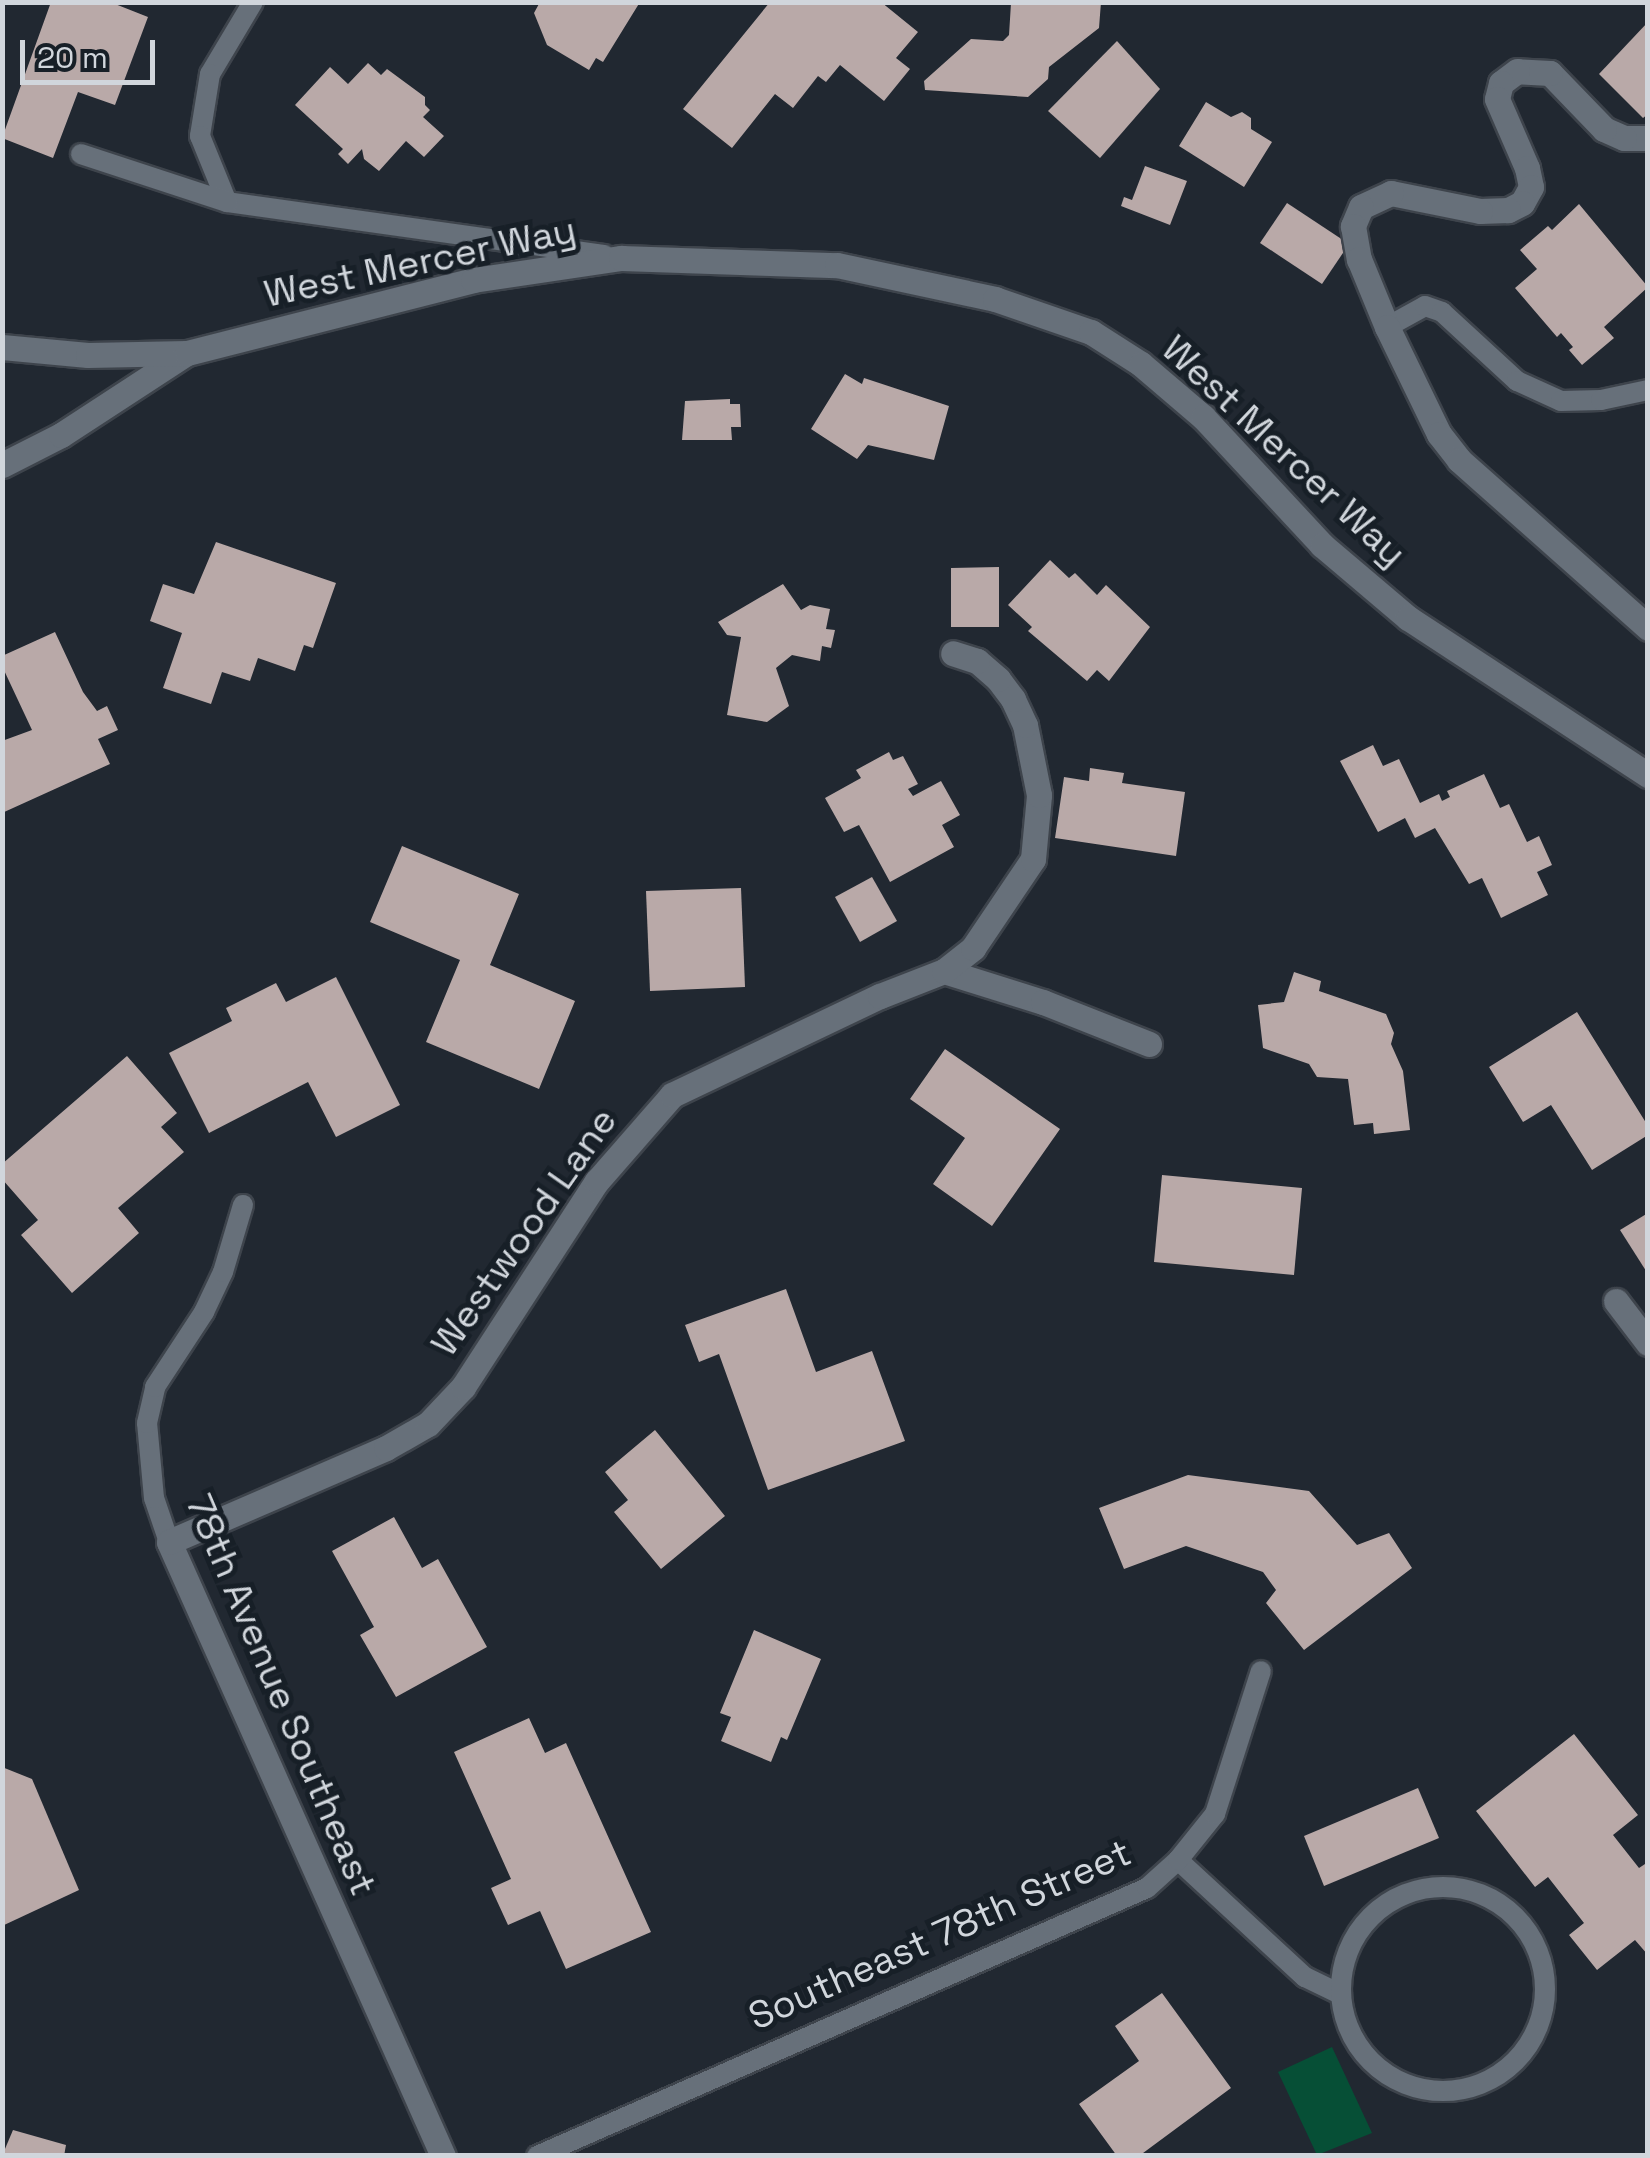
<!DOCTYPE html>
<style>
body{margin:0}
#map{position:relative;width:1650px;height:2158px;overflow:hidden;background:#212831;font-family:"Space Grotesk",sans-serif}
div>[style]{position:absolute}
.green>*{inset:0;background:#064f36}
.building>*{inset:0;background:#b9a9a8}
.roads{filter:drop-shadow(2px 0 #3e444c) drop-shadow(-2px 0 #3e444c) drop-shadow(0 2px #3e444c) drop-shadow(0 -2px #3e444c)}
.service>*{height:20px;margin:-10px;padding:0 10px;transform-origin:10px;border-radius:10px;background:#67707a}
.service>.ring{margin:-10px;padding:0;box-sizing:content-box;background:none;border:20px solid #67707a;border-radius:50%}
.minor>*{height:25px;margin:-12.5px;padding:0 12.5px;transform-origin:12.5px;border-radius:12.5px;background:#67707a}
.tertiary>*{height:25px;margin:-12.5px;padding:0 12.5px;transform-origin:12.5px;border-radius:12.5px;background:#67707a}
span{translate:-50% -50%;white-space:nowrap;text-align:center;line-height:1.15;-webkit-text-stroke:10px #171f27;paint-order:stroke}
.street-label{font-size:38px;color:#d1d6dc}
.frame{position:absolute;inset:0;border:5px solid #d1d6dc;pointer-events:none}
.scale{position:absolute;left:20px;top:40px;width:135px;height:45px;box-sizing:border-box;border:5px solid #d1d6dc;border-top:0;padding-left:12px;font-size:30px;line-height:35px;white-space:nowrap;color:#d1d6dc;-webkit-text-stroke:8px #171f27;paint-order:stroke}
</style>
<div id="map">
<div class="green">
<div style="clip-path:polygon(1332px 2047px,1372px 2133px,1317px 2155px,1278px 2072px)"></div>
</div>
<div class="building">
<div style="clip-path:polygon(51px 2px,110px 2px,148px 17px,115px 105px,78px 92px,53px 158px,2px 138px)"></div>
<div style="clip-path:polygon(540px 2px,640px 2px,603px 62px,596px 58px,589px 70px,547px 45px,534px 13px)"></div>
<div style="clip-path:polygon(770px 2px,881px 2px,918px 32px,896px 58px,910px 69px,884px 101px,840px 65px,826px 82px,818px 76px,793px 108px,775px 94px,732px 148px,683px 109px)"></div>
<div style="clip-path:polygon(1101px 2px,1099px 28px,1049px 67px,1048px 79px,1028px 97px,925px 90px,924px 81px,971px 39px,1003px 41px,1009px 35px,1011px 3px)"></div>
<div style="clip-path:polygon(1648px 22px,1648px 114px,1643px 118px,1599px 74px)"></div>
<div style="clip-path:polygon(1117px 41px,1160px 89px,1100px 158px,1048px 111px)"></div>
<div style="clip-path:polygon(368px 63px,381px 75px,387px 69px,425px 97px,425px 105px,430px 110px,423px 117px,444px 136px,424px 157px,406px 141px,379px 171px,364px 159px,362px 149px,348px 164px,338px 154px,343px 149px,295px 105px,330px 67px,348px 84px)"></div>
<div style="clip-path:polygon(1206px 102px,1231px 117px,1242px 112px,1251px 118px,1251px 129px,1272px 142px,1244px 187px,1179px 146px)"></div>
<div style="clip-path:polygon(1145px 166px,1187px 181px,1170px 225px,1121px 206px,1124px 197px,1132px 200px)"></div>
<div style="clip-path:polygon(1287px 203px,1349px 244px,1322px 284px,1260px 243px)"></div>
<div style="clip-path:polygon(1579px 204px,1648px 287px,1604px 327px,1614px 338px,1582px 365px,1569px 350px,1573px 347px,1561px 333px,1557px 337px,1515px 288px,1537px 269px,1520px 250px,1548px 226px,1552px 230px)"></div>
<div style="clip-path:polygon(845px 374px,862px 384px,864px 378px,949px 406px,934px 460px,868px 445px,857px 459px,811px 429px)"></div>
<div style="clip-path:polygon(730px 399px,730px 404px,740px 404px,741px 427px,731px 427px,732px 440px,682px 440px,685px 401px)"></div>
<div style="clip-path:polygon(216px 542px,336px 583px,313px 648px,304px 645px,295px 671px,258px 658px,250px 681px,222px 672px,211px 704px,163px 688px,182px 633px,150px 621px,163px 584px,194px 594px)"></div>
<div style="clip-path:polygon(1050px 560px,1069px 578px,1075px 573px,1097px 595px,1106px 585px,1150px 627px,1109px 681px,1097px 670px,1087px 681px,1028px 631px,1032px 627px,1008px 605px)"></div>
<div style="clip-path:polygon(999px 567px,999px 627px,951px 627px,951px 568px)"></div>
<div style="clip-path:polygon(783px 584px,801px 610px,810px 605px,830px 609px,826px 629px,835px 630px,831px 648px,822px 646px,820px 661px,792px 655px,776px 668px,789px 706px,767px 722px,727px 715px,741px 637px,727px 635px,718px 622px)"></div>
<div style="clip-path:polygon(55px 632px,83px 692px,97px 711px,107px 706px,118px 730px,98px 739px,110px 764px,2px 813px,2px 741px,32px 730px,2px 666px,2px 656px)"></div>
<div style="clip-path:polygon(1373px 745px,1383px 766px,1399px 759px,1420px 803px,1439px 794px,1442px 801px,1450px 797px,1447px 791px,1484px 774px,1500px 808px,1509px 804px,1527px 842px,1539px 836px,1552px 865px,1537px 872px,1548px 895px,1501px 918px,1482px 878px,1469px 884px,1435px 828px,1415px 838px,1405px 818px,1378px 832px,1340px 761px)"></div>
<div style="clip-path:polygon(889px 752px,893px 760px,903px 756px,918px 784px,908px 789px,913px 796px,941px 781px,960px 815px,942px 825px,954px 847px,890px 882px,859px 825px,844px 832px,825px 798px,861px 778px,856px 770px)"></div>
<div style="clip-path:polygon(1090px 768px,1124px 773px,1122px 783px,1185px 792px,1176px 856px,1055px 838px,1064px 777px,1089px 781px)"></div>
<div style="clip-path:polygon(402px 846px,519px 894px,490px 965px,575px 1001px,539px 1089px,426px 1042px,460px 960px,370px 922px)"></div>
<div style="clip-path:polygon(872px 877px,897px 921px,860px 942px,835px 897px)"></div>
<div style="clip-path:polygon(741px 888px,745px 987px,650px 991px,646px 891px)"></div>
<div style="clip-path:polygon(1294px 972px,1321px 981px,1319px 991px,1386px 1014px,1394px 1033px,1391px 1044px,1403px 1071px,1410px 1130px,1374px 1134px,1373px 1123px,1354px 1125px,1348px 1079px,1317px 1077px,1309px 1064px,1263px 1048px,1258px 1005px,1284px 1002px)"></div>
<div style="clip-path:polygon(336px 977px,400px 1105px,336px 1137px,308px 1082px,209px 1133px,169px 1053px,232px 1021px,226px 1008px,276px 983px,286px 1002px)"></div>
<div style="clip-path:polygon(1577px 1012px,1648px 1126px,1648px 1135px,1592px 1170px,1551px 1105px,1523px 1122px,1489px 1067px)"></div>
<div style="clip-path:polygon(945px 1049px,1060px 1129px,992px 1226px,933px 1184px,965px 1138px,910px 1099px)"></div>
<div style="clip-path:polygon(127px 1056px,177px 1113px,161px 1127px,184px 1152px,118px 1208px,139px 1233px,72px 1293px,21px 1235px,38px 1220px,2px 1179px,2px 1164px)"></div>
<div style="clip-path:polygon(1162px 1175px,1302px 1188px,1294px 1275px,1154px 1262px)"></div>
<div style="clip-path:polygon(1648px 1213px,1648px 1274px,1620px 1230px)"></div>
<div style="clip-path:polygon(786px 1289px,816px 1372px,872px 1351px,905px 1441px,768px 1490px,719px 1354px,699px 1362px,685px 1325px)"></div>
<div style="clip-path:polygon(655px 1430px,725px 1516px,661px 1569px,614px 1512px,628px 1500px,605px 1472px)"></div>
<div style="clip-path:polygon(1188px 1475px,1309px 1491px,1357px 1545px,1389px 1533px,1412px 1568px,1304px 1650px,1266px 1603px,1276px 1590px,1263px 1572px,1186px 1546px,1124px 1569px,1099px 1508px)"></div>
<div style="clip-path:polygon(394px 1517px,422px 1568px,438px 1559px,487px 1647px,396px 1697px,360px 1635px,374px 1627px,332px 1551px)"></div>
<div style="clip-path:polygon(754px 1630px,821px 1659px,787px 1740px,781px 1737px,771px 1762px,721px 1741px,731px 1717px,720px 1713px)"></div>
<div style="clip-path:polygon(529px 1718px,545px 1753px,566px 1743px,651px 1932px,566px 1969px,540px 1911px,508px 1925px,491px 1888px,511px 1879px,454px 1752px)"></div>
<div style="clip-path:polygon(1574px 1734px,1638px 1815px,1613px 1835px,1639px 1868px,1648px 1862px,1648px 1955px,1635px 1940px,1597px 1970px,1569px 1935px,1584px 1923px,1548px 1877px,1535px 1887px,1476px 1811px)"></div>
<div style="clip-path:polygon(2px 1767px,32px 1779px,79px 1890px,2px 1926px)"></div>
<div style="clip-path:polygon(1418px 1788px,1439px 1838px,1324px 1886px,1304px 1836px)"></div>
<div style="clip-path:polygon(1162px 1993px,1231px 2088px,1139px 2156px,1117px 2156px,1079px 2104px,1139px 2061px,1115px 2026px)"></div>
<div style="clip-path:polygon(13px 2130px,66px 2145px,64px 2156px,2px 2156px)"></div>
</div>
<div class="roads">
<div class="service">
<div style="left:253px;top:2px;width:84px;rotate:120.8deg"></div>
<div style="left:210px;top:74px;width:63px;rotate:99.2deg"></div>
<div style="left:200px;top:136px;width:71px;rotate:67.8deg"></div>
<div style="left:227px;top:202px;width:381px;rotate:8deg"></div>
<div style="left:81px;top:154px;width:154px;rotate:18.2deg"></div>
<div style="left:1387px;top:327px;width:43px;rotate:-28.9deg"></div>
<div style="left:1425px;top:306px;width:18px;rotate:19deg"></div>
<div style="left:1442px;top:312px;width:102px;rotate:42.6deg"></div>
<div style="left:1517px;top:381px;width:48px;rotate:24.4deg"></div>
<div style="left:1561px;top:401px;width:40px;rotate:-1.4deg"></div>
<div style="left:1601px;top:400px;width:48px;rotate:-12deg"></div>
<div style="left:169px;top:1542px;width:46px;rotate:-108.8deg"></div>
<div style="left:154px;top:1498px;width:75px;rotate:-95.3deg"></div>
<div style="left:147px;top:1423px;width:37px;rotate:-77deg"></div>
<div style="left:155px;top:1387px;width:90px;rotate:-56.8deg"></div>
<div style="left:204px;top:1312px;width:44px;rotate:-64.6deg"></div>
<div style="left:223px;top:1272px;width:70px;rotate:-73.4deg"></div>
<div style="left:1178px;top:1860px;width:173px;rotate:42.7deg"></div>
<div style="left:1305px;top:1977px;width:39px;rotate:26deg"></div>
<div class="ring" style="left:1341px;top:1887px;width:184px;height:184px"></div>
<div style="left:537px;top:2156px;width:666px;rotate:-23.72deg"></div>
<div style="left:1147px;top:1888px;width:42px;rotate:-42.1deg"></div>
<div style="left:1178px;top:1860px;width:59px;rotate:-51.2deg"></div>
<div style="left:1215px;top:1814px;width:150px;rotate:-72.2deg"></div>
</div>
<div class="minor">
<div style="left:1648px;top:138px;width:24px;rotate:180deg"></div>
<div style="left:1624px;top:138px;width:22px;rotate:-156deg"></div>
<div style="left:1604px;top:129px;width:78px;rotate:-134deg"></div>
<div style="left:1550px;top:73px;width:33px;rotate:-177deg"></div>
<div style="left:1517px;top:71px;width:20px;rotate:143deg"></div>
<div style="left:1501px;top:83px;width:16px;rotate:104deg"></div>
<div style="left:1497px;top:99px;width:75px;rotate:66.5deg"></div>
<div style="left:1527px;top:168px;width:19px;rotate:78deg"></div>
<div style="left:1531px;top:187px;width:18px;rotate:119deg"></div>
<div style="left:1522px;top:203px;width:16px;rotate:153deg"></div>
<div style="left:1508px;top:210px;width:28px;rotate:178deg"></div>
<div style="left:1480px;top:211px;width:91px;rotate:-168.6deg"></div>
<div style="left:1391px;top:193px;width:33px;rotate:155deg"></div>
<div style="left:1361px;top:207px;width:21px;rotate:113deg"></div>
<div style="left:1353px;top:226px;width:34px;rotate:80deg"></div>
<div style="left:1359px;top:259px;width:74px;rotate:67.6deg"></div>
<div style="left:1387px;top:327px;width:119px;rotate:64.1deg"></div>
<div style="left:1439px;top:434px;width:33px;rotate:52deg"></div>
<div style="left:1459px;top:460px;width:253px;rotate:41.6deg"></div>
<div style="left:2px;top:465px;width:66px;rotate:-27deg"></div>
<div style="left:61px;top:435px;width:150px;rotate:-33.1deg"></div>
<div style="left:944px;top:971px;width:104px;rotate:17.4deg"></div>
<div style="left:1043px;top:1002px;width:114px;rotate:21.6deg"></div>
<div style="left:1616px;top:1301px;width:53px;rotate:52.7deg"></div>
<div style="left:443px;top:2156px;width:672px;rotate:-114.05deg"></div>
<div style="left:169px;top:1542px;width:236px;rotate:-23.4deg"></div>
<div style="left:386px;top:1448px;width:48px;rotate:-29.7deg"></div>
<div style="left:428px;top:1424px;width:51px;rotate:-46.6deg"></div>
<div style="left:463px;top:1387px;width:246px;rotate:-57deg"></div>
<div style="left:597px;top:1181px;width:114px;rotate:-48.9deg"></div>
<div style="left:672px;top:1095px;width:230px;rotate:-25.5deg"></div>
<div style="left:880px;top:996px;width:69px;rotate:-21.3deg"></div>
<div style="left:944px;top:971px;width:37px;rotate:-38deg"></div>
<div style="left:973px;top:948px;width:107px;rotate:-56deg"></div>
<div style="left:1033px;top:859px;width:64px;rotate:-84.6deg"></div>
<div style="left:1039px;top:795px;width:71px;rotate:-101.3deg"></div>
<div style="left:1025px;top:725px;width:29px;rotate:-115deg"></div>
<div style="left:1013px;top:699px;width:25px;rotate:-127deg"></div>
<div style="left:998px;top:679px;width:28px;rotate:-139deg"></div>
<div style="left:977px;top:661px;width:25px;rotate:-162deg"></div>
</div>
<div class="tertiary">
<div style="left:2px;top:347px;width:86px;rotate:5.3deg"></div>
<div style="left:88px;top:355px;width:99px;rotate:-1.2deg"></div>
<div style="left:187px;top:353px;width:295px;rotate:-14.3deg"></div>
<div style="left:473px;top:280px;width:150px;rotate:-8.5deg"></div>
<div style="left:621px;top:258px;width:216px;rotate:1.9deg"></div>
<div style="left:837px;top:265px;width:162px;rotate:12.1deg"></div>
<div style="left:995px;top:299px;width:102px;rotate:19deg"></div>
<div style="left:1091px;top:332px;width:59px;rotate:32.6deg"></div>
<div style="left:1141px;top:364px;width:82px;rotate:40.5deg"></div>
<div style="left:1203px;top:417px;width:175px;rotate:47.1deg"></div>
<div style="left:1322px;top:545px;width:113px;rotate:40.3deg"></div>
<div style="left:1408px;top:618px;width:287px;rotate:33.2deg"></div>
</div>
</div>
<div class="street-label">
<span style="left:420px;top:262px;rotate:-12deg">West Mercer Way</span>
<span style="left:1284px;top:451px;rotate:43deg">West Mercer Way</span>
<span style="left:524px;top:1232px;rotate:-55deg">Westwood Lane</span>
<span style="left:281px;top:1695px;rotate:67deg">78th Avenue Southeast</span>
<span style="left:940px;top:1935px;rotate:-24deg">Southeast 78th Street</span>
</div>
<div class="frame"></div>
<div class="scale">20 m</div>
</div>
